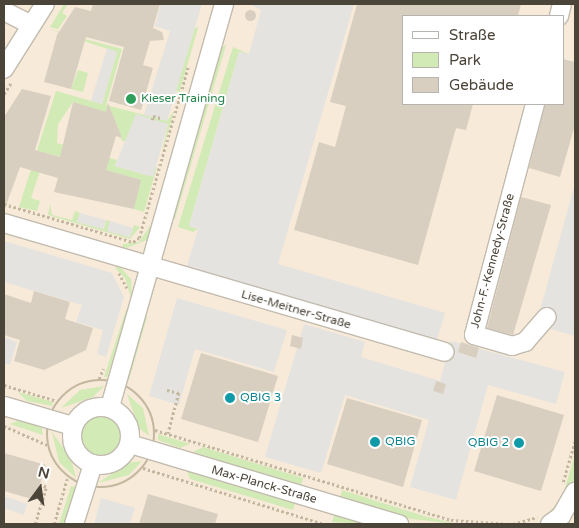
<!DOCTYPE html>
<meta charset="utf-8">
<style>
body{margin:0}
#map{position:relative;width:579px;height:528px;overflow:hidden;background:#f6f3ec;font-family:"Varela Round",sans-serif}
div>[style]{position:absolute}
.commercial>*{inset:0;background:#f7ead8}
.green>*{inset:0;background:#d2eab5}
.round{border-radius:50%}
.parking>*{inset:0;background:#e5e3e0}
.building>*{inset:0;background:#d8cfc1}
.path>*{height:2.5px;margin-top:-1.25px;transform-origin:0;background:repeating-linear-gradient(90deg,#c4b79f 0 2.5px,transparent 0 5px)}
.path>.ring{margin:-1.25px;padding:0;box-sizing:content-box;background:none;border:2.5px solid #c4b79f;border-radius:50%}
.roads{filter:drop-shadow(1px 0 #c2bbae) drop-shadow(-1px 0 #c2bbae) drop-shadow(0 1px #c2bbae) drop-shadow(0 -1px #c2bbae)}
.minor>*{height:18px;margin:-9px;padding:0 9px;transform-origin:9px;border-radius:9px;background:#fff}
.minor>.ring{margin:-9px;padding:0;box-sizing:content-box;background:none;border:18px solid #fff;border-radius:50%}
.dots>*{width:14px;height:14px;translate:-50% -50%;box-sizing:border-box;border:2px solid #fff;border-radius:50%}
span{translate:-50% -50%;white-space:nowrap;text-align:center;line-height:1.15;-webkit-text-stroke:4px #fff;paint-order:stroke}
.leisure-label{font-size:12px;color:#27864d}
.left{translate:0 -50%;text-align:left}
.street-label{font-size:12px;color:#4b4439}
.culture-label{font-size:12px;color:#0d838f}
.right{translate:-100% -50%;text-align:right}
.frame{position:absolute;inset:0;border:5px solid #4b4439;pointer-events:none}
.legend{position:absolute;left:402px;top:15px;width:162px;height:90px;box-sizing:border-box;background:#fff;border:1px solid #b7b4b0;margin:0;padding:6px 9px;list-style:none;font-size:15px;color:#4b4439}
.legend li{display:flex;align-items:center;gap:10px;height:25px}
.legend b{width:25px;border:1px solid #b7b4b0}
.north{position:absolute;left:15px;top:463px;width:50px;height:50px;-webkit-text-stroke:4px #fff;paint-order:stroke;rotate:14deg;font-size:14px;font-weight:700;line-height:20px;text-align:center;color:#4b4439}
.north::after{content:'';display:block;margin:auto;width:18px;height:22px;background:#4b4439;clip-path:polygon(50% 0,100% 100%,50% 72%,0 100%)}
</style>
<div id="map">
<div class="commercial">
<div style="clip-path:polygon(evenodd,4px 4px,575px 4px,575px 524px,4px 524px,4px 4px,403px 16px,563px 16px,563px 104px,403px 104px,403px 16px)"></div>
</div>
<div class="green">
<div style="clip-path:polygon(64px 4px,68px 4px,62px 13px,67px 16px,58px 29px,50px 27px)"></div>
<div style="clip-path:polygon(195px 27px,198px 28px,179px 94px,176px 90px)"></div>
<div style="clip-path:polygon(48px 29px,122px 49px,106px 105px,167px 121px,174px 111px,161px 156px,168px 124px,128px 142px,122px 141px,113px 115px,73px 102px,58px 124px,57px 143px,117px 160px,115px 166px,146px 175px,149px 165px,157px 167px,144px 212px,134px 209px,140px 180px,46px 153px,31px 198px,40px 201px,37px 211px,19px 207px,56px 91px,102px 104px,117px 52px)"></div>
<div style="clip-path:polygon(226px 45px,175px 219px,172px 218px,222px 47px)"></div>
<div style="clip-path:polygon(233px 47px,249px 54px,239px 52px,189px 226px,198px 229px,193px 232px,178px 227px)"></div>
<div style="clip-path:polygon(78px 70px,88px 73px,83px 92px,71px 89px)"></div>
<div style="clip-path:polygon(50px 204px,52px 215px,72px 220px,75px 211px,80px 213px,77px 222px,104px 229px,106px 220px,110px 221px,108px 231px,130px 237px,134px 225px,140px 227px,130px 239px,48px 215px)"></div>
<div style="clip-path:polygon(150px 226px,152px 233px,147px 240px,121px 250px,123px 244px,139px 242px)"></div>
<div style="clip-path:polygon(119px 266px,131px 279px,132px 301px,125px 278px,115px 268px)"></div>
<div style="clip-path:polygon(130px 309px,107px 377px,104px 377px,126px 310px)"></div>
<div style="clip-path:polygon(144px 313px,147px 317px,128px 384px,137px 339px)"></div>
<div style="clip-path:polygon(104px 386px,93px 397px,61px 408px,80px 390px)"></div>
<div style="clip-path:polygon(18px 392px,53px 402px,52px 406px,27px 401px)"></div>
<div style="clip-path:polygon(127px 394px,143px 408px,149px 436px,139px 428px)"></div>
<div class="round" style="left:80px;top:414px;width:42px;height:42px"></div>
<div style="clip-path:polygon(20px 420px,42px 428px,43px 435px,10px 424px)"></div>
<div style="clip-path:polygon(52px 432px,71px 459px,76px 478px,59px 462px)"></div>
<div style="clip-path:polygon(158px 434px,190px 444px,180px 448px,158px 440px)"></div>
<div style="clip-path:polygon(203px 447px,303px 478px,301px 486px,193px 452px)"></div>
<div style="clip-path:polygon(575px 454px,575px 479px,554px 515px,550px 511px,562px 498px)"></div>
<div style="clip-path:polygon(142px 461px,129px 475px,98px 483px,127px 463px)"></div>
<div style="clip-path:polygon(187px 471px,296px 501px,293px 510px,190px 479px)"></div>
<div style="clip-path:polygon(71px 486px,76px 487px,67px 524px,59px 524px)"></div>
<div style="clip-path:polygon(342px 490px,424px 516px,457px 524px,404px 518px,340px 499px)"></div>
<div style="clip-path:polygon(335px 513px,372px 524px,332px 522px)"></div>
</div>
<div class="parking">
<div style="clip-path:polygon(161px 4px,202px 4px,167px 121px,144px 115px,170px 31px,155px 26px)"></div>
<div style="clip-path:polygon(250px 4px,354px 4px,278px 264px,445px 313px,437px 340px,187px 266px,198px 229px,189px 226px,239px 52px,249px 54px,261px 10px)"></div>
<div style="clip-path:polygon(107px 48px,117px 52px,102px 104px,91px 101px)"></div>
<div style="clip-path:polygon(136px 114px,168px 124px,153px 177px,115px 166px)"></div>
<div style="clip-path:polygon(575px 183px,575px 336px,536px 325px)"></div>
<div style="clip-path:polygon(80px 213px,106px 220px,103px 229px,77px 222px)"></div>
<div style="clip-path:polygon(110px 221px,133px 228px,130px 237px,107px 231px)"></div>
<div style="clip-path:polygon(4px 241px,112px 273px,124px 297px,106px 357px,97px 354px,103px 330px,76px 322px,82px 305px,4px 282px)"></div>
<div style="clip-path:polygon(177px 298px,287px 330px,274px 372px,195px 349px,179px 405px,149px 396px)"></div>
<div style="clip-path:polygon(304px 324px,365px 342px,361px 357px,440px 381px,451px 341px,565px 372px,556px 404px,488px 385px,456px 500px,410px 487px,429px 420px,345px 395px,321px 473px,265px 457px)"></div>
<div style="clip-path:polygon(4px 337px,17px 342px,10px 365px,4px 363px)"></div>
<div style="clip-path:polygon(4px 496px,27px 504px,24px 515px,4px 508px)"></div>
<div style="clip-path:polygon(101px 498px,135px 508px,130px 524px,94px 524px)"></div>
</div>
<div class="building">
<div style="clip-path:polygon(93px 4px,160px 4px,153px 28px,162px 32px,164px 40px,150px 41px,143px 65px,153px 68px,141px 110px,109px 101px,124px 47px,86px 37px,71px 89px,44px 82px,57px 35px,75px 7px,91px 11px)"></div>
<div style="clip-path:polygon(357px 4px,521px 4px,518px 16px,403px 16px,403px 104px,473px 104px,466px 130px,456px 128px,418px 265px,294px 230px,319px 142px,335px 147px,346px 106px,330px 102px)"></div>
<div class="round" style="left:244.5px;top:9.5px;width:11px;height:11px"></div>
<div style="clip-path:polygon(563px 59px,575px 62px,575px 125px,560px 177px,529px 168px,545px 104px,563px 104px)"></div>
<div style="clip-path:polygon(22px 89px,51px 96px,35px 150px,60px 157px,73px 102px,106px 112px,108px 103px,122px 138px,116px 136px,106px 170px,141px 180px,134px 209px,54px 192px,58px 178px,20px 167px,4px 211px,4px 117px)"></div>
<div style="clip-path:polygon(521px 197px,551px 205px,513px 335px,487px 328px)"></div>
<div style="clip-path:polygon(34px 291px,70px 302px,65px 319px,93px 328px,86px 350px,44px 370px,14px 361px,20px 340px,4px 335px,4px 294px,31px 303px)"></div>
<div style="clip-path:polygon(292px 335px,303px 338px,301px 349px,290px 346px)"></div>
<div style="clip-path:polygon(461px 342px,479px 348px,476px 358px,458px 352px)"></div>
<div style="clip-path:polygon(201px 353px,278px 376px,258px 442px,181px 419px)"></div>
<div style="clip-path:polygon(436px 381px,446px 384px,443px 394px,433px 391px)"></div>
<div style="clip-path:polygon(497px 395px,564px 415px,541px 491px,474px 471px)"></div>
<div style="clip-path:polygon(347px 398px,422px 420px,403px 487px,327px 464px)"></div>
<div style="clip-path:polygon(4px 453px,46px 465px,35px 500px,4px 491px)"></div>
<div style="clip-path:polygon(148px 494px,218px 514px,215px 524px,139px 524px)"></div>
</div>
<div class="path">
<div style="left:4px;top:94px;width:13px;rotate:-58deg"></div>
<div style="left:152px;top:120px;width:4px;rotate:-76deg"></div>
<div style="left:153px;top:116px;width:8px;rotate:14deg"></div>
<div style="left:4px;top:204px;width:134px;rotate:16.4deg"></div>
<div style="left:133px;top:242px;width:7px;rotate:-34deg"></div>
<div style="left:139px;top:238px;width:178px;rotate:-74deg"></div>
<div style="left:119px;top:273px;width:17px;rotate:62deg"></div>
<div style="left:99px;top:379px;width:11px;rotate:-68deg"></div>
<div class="ring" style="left:47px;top:380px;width:105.5px;height:105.5px"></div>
<div style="left:4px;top:385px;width:55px;rotate:16.8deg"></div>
<div style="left:167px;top:390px;width:12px;rotate:14deg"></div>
<div style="left:179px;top:393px;width:42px;rotate:105deg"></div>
<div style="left:4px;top:426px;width:47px;rotate:23.8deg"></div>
<div style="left:155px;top:430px;width:309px;rotate:16.9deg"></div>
<div style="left:451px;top:520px;width:60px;rotate:3.8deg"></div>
<div style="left:143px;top:468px;width:189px;rotate:17.2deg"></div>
<div style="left:563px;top:482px;width:43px;rotate:-73.7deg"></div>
<div style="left:35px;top:524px;width:39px;rotate:-73deg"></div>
<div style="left:46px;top:487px;width:6px;rotate:-162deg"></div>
<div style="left:54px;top:524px;width:47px;rotate:-73.9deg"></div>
<div style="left:513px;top:524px;width:25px;rotate:-16deg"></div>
</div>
<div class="roads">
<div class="minor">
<div style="left:4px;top:11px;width:30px;rotate:27deg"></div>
<div style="left:559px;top:16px;width:12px;rotate:-76deg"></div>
<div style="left:4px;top:69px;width:77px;rotate:-57.8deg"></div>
<div style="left:535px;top:104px;width:239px;rotate:104.8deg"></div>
<div style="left:474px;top:335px;width:40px;rotate:16deg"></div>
<div style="left:512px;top:346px;width:14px;rotate:-17deg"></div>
<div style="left:525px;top:342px;width:33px;rotate:-49deg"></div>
<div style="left:4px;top:223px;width:459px;rotate:16.3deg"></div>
<div style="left:4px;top:406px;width:72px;rotate:16.2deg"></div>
<div class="ring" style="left:72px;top:407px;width:40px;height:40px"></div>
<div style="left:110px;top:407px;width:419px;rotate:-74.2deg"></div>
<div style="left:130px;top:444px;width:281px;rotate:16.6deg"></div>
<div style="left:74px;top:524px;width:63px;rotate:-72.4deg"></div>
<div style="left:550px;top:524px;width:14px;rotate:-36deg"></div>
<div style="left:561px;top:516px;width:28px;rotate:-60deg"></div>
</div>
</div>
<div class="dots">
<div style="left:131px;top:99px;background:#2e9e5b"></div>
<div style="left:230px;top:398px;background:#0f9aa8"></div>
<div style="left:375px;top:442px;background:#0f9aa8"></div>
<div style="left:519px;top:443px;background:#0f9aa8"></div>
</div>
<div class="leisure-label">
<span class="left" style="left:141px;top:99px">Kieser Training</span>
</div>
<div class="street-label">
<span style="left:493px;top:261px;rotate:-75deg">John-F.-Kennedy-Straße</span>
<span style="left:296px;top:310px;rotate:16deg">Lise-Meitner-Straße</span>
<span style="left:264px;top:485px;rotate:16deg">Max-Planck-Straße</span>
</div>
<div class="culture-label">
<span class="left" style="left:240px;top:398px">QBIG 3</span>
<span class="left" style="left:385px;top:442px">QBIG</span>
<span class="right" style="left:509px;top:443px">QBIG 2</span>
</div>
<div class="frame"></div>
<ul class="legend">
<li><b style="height:6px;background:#fff"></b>Straße</li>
<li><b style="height:14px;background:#d2eab5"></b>Park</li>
<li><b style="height:14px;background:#d8cfc1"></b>Gebäude</li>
</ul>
<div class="north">N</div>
</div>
